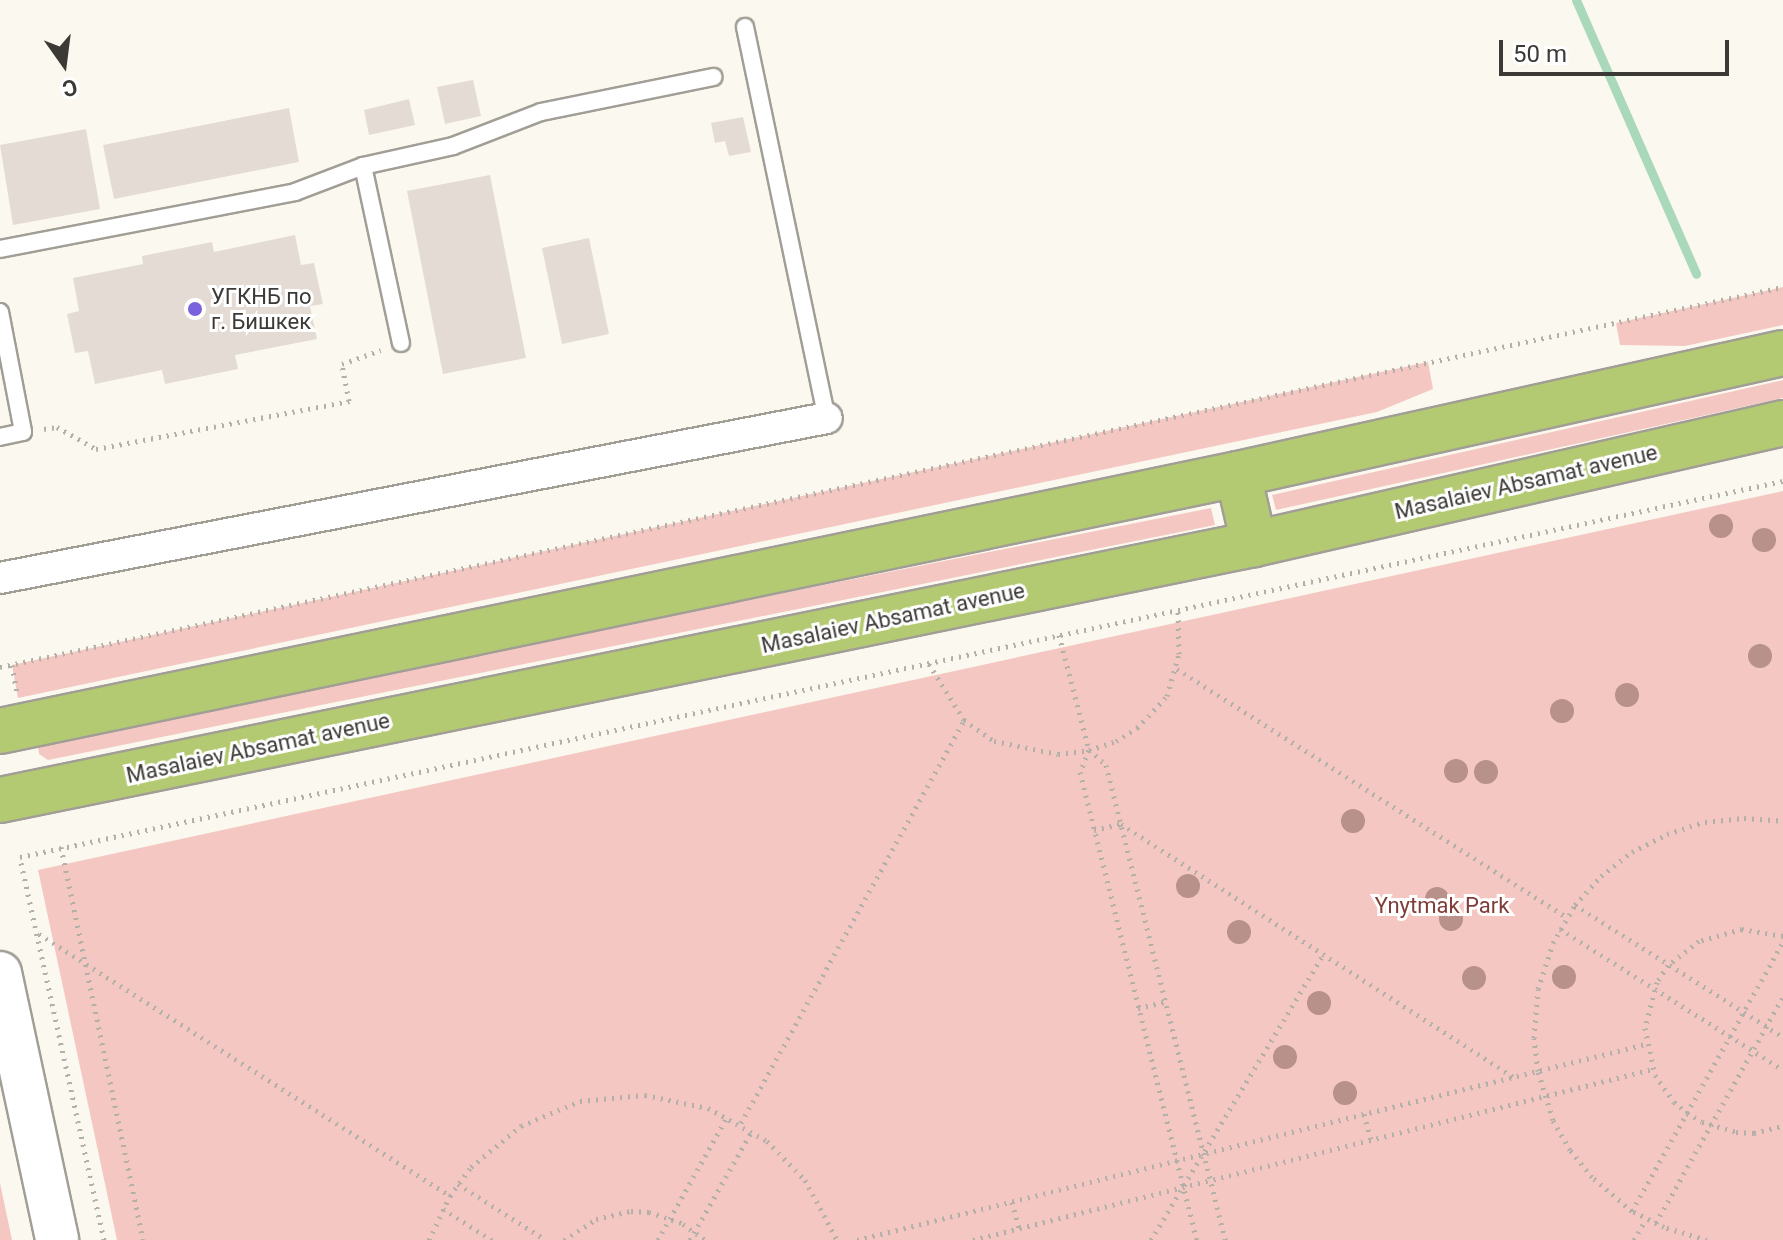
<!DOCTYPE html>
<meta charset="utf-8">
<style>
body{margin:0}
#map{position:relative;width:1783px;height:1240px;overflow:hidden;background:#fbf8ef;font-family:Roboto,sans-serif}
div>[style]{position:absolute}
.green>*{inset:0;background:#f5c7c2}
.stream>*{height:9px;margin:-4.5px;padding:0 4.5px;transform-origin:4.5px;border-radius:4.5px;background:#a9d8bb}
.building>*{inset:0;background:#e4dbd5}
.path>*{height:5px;margin-top:-2.5px;transform-origin:0;background:repeating-linear-gradient(90deg,#b3b0a9 0 2px,transparent 0 8px)}
.roads{filter:drop-shadow(2px 0 #a19e96) drop-shadow(-2px 0 #a19e96) drop-shadow(0 2px #a19e96) drop-shadow(0 -2px #a19e96)}
.lane>*{height:16px;margin:-8px;padding:0 8px;transform-origin:8px;border-radius:8px;background:#fff}
.street>*{height:30px;margin:-15px;padding:0 15px;transform-origin:15px;border-radius:15px;background:#fff}
.secondary>*{height:42px;margin:-21px;padding:0 21px;transform-origin:21px;border-radius:21px;background:#fff}
.primary>*{height:44px;margin:-22px;padding:0 22px;transform-origin:22px;border-radius:22px;background:#b4ca72}
.trees>*{width:24px;height:24px;margin:-12px;border-radius:50%;background:#b7918a}
.dots>*{width:22px;height:22px;translate:-50% -50%;box-sizing:border-box;border:4px solid #fff;border-radius:50%}
span{translate:-50% -50%;white-space:nowrap;text-align:center;line-height:1.15;-webkit-text-stroke:6px #fff;paint-order:stroke}
.poi-label{font-size:22px;color:#3c3a37}
.left{translate:0 -50%;text-align:left}
.street-label{font-size:22px;color:#3c3a37}
.park-label{font-size:22px;color:#803d37}
.north{position:absolute;left:24px;top:24px;width:80px;height:80px;-webkit-text-stroke:6px #fff;paint-order:stroke;rotate:166deg;font-size:22px;font-weight:700;line-height:32px;text-align:center;color:#3c3a37}
.north::after{content:'';display:block;margin:auto;width:28px;height:36px;background:#3c3a37;clip-path:polygon(50% 0,100% 100%,50% 72%,0 100%)}
.scale{position:absolute;left:1499px;top:40px;width:230px;height:36px;box-sizing:border-box;border:4px solid #3c3a37;border-top:0;padding-left:10px;font-size:24px;line-height:28px;white-space:nowrap;color:#3c3a37;-webkit-text-stroke:6px #fff;paint-order:stroke}
</style>
<div id="map">
<div class="green">
<div style="clip-path:polygon(1783px 287px,1783px 325px,1685px 346px,1620px 345px,1616px 323px)"></div>
<div style="clip-path:polygon(1428px 362px,1433px 389px,1377px 412px,18px 698px,12px 665px)"></div>
<div style="clip-path:polygon(1783px 380px,1783px 398px,1276px 510px,1272px 495px)"></div>
<div style="clip-path:polygon(1783px 491px,1783px 1240px,117px 1240px,38px 870px)"></div>
<div style="clip-path:polygon(1211px 508px,1215px 525px,48px 760px,39px 754px,38px 746px,43px 740px)"></div>
<div style="clip-path:polygon(0 1183px,12px 1240px,0 1240px)"></div>
</div>
<div class="stream">
<div style="left:1576px;top:0;width:299px;rotate:66.3deg"></div>
</div>
<div class="building">
<div style="clip-path:polygon(473px 80px,481px 116px,445px 124px,437px 87px)"></div>
<div style="clip-path:polygon(409px 99px,415px 125px,369px 135px,364px 110px)"></div>
<div style="clip-path:polygon(289px 108px,299px 162px,114px 199px,103px 145px)"></div>
<div style="clip-path:polygon(743px 117px,751px 152px,729px 156px,725px 141px,715px 143px,711px 123px)"></div>
<div style="clip-path:polygon(86px 129px,100px 209px,13px 225px,0 145px)"></div>
<div style="clip-path:polygon(490px 175px,526px 358px,443px 374px,407px 191px)"></div>
<div style="clip-path:polygon(295px 235px,301px 265px,314px 263px,323px 304px,310px 306px,317px 339px,235px 355px,238px 369px,165px 384px,162px 370px,95px 384px,88px 351px,75px 353px,67px 314px,79px 311px,73px 278px,143px 264px,142px 256px,212px 242px,214px 252px)"></div>
<div style="clip-path:polygon(589px 238px,609px 334px,562px 344px,542px 248px)"></div>
</div>
<div class="path">
<div style="left:44px;top:429px;width:13px;rotate:-9deg"></div>
<div style="left:57px;top:427px;width:45px;rotate:29.4deg"></div>
<div style="left:96px;top:449px;width:258px;rotate:-10.7deg"></div>
<div style="left:349px;top:401px;width:38px;rotate:-101deg"></div>
<div style="left:342px;top:364px;width:41px;rotate:-19.7deg"></div>
<div style="left:1059px;top:635px;width:119px;rotate:75.4deg"></div>
<div style="left:1089px;top:750px;width:23px;rotate:41deg"></div>
<div style="left:1106px;top:765px;width:490px;rotate:75.9deg"></div>
<div style="left:929px;top:664px;width:66px;rotate:58deg"></div>
<div style="left:964px;top:720px;width:37px;rotate:35deg"></div>
<div style="left:994px;top:741px;width:65px;rotate:11.5deg"></div>
<div style="left:1058px;top:754px;width:31px;rotate:-7deg"></div>
<div style="left:1089px;top:750px;width:28px;rotate:-18deg"></div>
<div style="left:1116px;top:741px;width:25px;rotate:-32deg"></div>
<div style="left:1137px;top:728px;width:44px;rotate:-46.8deg"></div>
<div style="left:1167px;top:696px;width:44px;rotate:-74.1deg"></div>
<div style="left:1179px;top:654px;width:45px;rotate:-91.3deg"></div>
<div style="left:12px;top:665px;width:28px;rotate:80deg"></div>
<div style="left:0;top:667px;width:1823px;rotate:-12.03deg"></div>
<div style="left:1177px;top:669px;width:462px;rotate:32.5deg"></div>
<div style="left:1089px;top:750px;width:24px;rotate:112deg"></div>
<div style="left:1080px;top:772px;width:482px;rotate:76deg"></div>
<div style="left:1094px;top:830px;width:28px;rotate:-13deg"></div>
<div style="left:1121px;top:824px;width:467px;rotate:32.8deg"></div>
<div style="left:61px;top:847px;width:401px;rotate:78.2deg"></div>
<div style="left:1575px;top:905px;width:246px;rotate:32.4deg"></div>
<div style="left:1560px;top:929px;width:264px;rotate:32.3deg"></div>
<div style="left:39px;top:934px;width:487px;rotate:32.5deg"></div>
<div style="left:1783px;top:936px;width:42px;rotate:-170.3deg"></div>
<div style="left:1742px;top:929px;width:45px;rotate:164.4deg"></div>
<div style="left:1699px;top:941px;width:39px;rotate:142deg"></div>
<div style="left:1668px;top:965px;width:20px;rotate:123deg"></div>
<div style="left:1657px;top:982px;width:48px;rotate:104.6deg"></div>
<div style="left:1645px;top:1028px;width:48px;rotate:78deg"></div>
<div style="left:1655px;top:1075px;width:33px;rotate:55deg"></div>
<div style="left:1674px;top:1102px;width:17px;rotate:40deg"></div>
<div style="left:1687px;top:1113px;width:17px;rotate:31deg"></div>
<div style="left:1702px;top:1122px;width:35px;rotate:16deg"></div>
<div style="left:1736px;top:1132px;width:18px;rotate:3deg"></div>
<div style="left:1754px;top:1133px;width:30px;rotate:-14deg"></div>
<div style="left:1138px;top:1008px;width:28px;rotate:-13deg"></div>
<div style="left:1364px;top:1114px;width:27px;rotate:75deg"></div>
<div style="left:741px;top:1123px;width:461px;rotate:-61deg"></div>
<div style="left:458px;top:1184px;width:104px;rotate:32.5deg"></div>
<div style="left:1012px;top:1202px;width:27px;rotate:75deg"></div>
<div style="left:443px;top:1209px;width:58px;rotate:32.3deg"></div>
<div style="left:1632px;top:1211px;width:308px;rotate:-60.7deg"></div>
<div style="left:1656px;top:1223px;width:259px;rotate:-60.7deg"></div>
<div style="left:104px;top:1240px;width:392px;rotate:-102.4deg"></div>
<div style="left:20px;top:857px;width:1803px;rotate:-12.04deg"></div>
<div style="left:429px;top:1240px;width:49px;rotate:-64.5deg"></div>
<div style="left:450px;top:1196px;width:36px;rotate:-54deg"></div>
<div style="left:471px;top:1167px;width:65px;rotate:-39.4deg"></div>
<div style="left:521px;top:1126px;width:64px;rotate:-23deg"></div>
<div style="left:580px;top:1101px;width:65px;rotate:-5.3deg"></div>
<div style="left:645px;top:1095px;width:64px;rotate:11.7deg"></div>
<div style="left:708px;top:1108px;width:68px;rotate:29.2deg"></div>
<div style="left:767px;top:1141px;width:54px;rotate:45.7deg"></div>
<div style="left:805px;top:1180px;width:68px;rotate:61.9deg"></div>
<div style="left:564px;top:1240px;width:38px;rotate:-33deg"></div>
<div style="left:596px;top:1219px;width:36px;rotate:-13deg"></div>
<div style="left:631px;top:1211px;width:18px;rotate:3deg"></div>
<div style="left:649px;top:1212px;width:36px;rotate:19deg"></div>
<div style="left:683px;top:1224px;width:27px;rotate:36deg"></div>
<div style="left:658px;top:1240px;width:141px;rotate:-60.7deg"></div>
<div style="left:690px;top:1240px;width:125px;rotate:-60.4deg"></div>
<div style="left:857px;top:1240px;width:813px;rotate:-13.95deg"></div>
<div style="left:973px;top:1240px;width:701px;rotate:-14.12deg"></div>
<div style="left:1151px;top:1240px;width:333px;rotate:-58.9deg"></div>
<div style="left:1634px;top:1240px;width:24px;rotate:-60deg"></div>
<div style="left:1707px;top:1240px;width:45px;rotate:-163.2deg"></div>
<div style="left:1664px;top:1227px;width:36px;rotate:-153deg"></div>
<div style="left:1632px;top:1211px;width:52px;rotate:-139.6deg"></div>
<div style="left:1592px;top:1177px;width:35px;rotate:-129deg"></div>
<div style="left:1570px;top:1150px;width:34px;rotate:-120deg"></div>
<div style="left:1553px;top:1120px;width:51px;rotate:-107deg"></div>
<div style="left:1538px;top:1071px;width:33px;rotate:-97deg"></div>
<div style="left:1534px;top:1038px;width:49px;rotate:-85.3deg"></div>
<div style="left:1538px;top:989px;width:48px;rotate:-71.9deg"></div>
<div style="left:1553px;top:943px;width:44px;rotate:-59.9deg"></div>
<div style="left:1575px;top:905px;width:39px;rotate:-48deg"></div>
<div style="left:1601px;top:876px;width:39px;rotate:-38deg"></div>
<div style="left:1632px;top:852px;width:39px;rotate:-27deg"></div>
<div style="left:1667px;top:834px;width:40px;rotate:-18deg"></div>
<div style="left:1705px;top:822px;width:39px;rotate:-6deg"></div>
<div style="left:1744px;top:818px;width:39px;rotate:4deg"></div>
</div>
<div class="roads">
<div class="lane">
<div style="left:745px;top:27px;width:400px;rotate:78.2deg"></div>
<div style="left:363px;top:166px;width:181px;rotate:77.9deg"></div>
<div style="left:0;top:249px;width:300px;rotate:-10.9deg"></div>
<div style="left:295px;top:192px;width:73px;rotate:-20.9deg"></div>
<div style="left:363px;top:166px;width:92px;rotate:-12.5deg"></div>
<div style="left:453px;top:146px;width:94px;rotate:-21.1deg"></div>
<div style="left:541px;top:112px;width:176px;rotate:-11.5deg"></div>
<div style="left:0;top:312px;width:122px;rotate:79.1deg"></div>
<div style="left:23px;top:432px;width:24px;rotate:168deg"></div>
</div>
<div class="street">
<div style="left:0;top:578px;width:842px;rotate:-10.95deg"></div>
</div>
<div class="secondary">
<div style="left:0;top:973px;width:273px;rotate:77.9deg"></div>
</div>
<div class="primary">
<div style="left:1238px;top:474px;width:72px;rotate:77.1deg"></div>
<div style="left:0;top:731px;width:1264px;rotate:-11.73deg"></div>
<div style="left:1238px;top:474px;width:558px;rotate:-12.52deg"></div>
<div style="left:0;top:800px;width:1280px;rotate:-11.54deg"></div>
<div style="left:1254px;top:544px;width:543px;rotate:-12.88deg"></div>
</div>
</div>
<div class="trees">
<div style="left:1721px;top:526px"></div>
<div style="left:1764px;top:540px"></div>
<div style="left:1760px;top:656px"></div>
<div style="left:1627px;top:695px"></div>
<div style="left:1562px;top:711px"></div>
<div style="left:1456px;top:771px"></div>
<div style="left:1486px;top:772px"></div>
<div style="left:1353px;top:821px"></div>
<div style="left:1188px;top:886px"></div>
<div style="left:1437px;top:899px"></div>
<div style="left:1451px;top:919px"></div>
<div style="left:1239px;top:932px"></div>
<div style="left:1564px;top:977px"></div>
<div style="left:1474px;top:978px"></div>
<div style="left:1319px;top:1003px"></div>
<div style="left:1285px;top:1057px"></div>
<div style="left:1345px;top:1093px"></div>
</div>
<div class="dots">
<div style="left:195px;top:309px;background:#7a62dd"></div>
</div>
<div class="poi-label">
<span class="left" style="left:211px;top:309px">УГКНБ по<br>г. Бишкек</span>
</div>
<div class="street-label">
<span style="left:1526px;top:482px;rotate:-13deg">Masalaiev Absamat avenue</span>
<span style="left:893px;top:618px;rotate:-12deg">Masalaiev Absamat avenue</span>
<span style="left:258px;top:748px;rotate:-12deg">Masalaiev Absamat avenue</span>
</div>
<div class="park-label">
<span style="left:1442px;top:906px">Ynytmak Park</span>
</div>
<div class="north">С</div>
<div class="scale">50 m</div>
</div>
